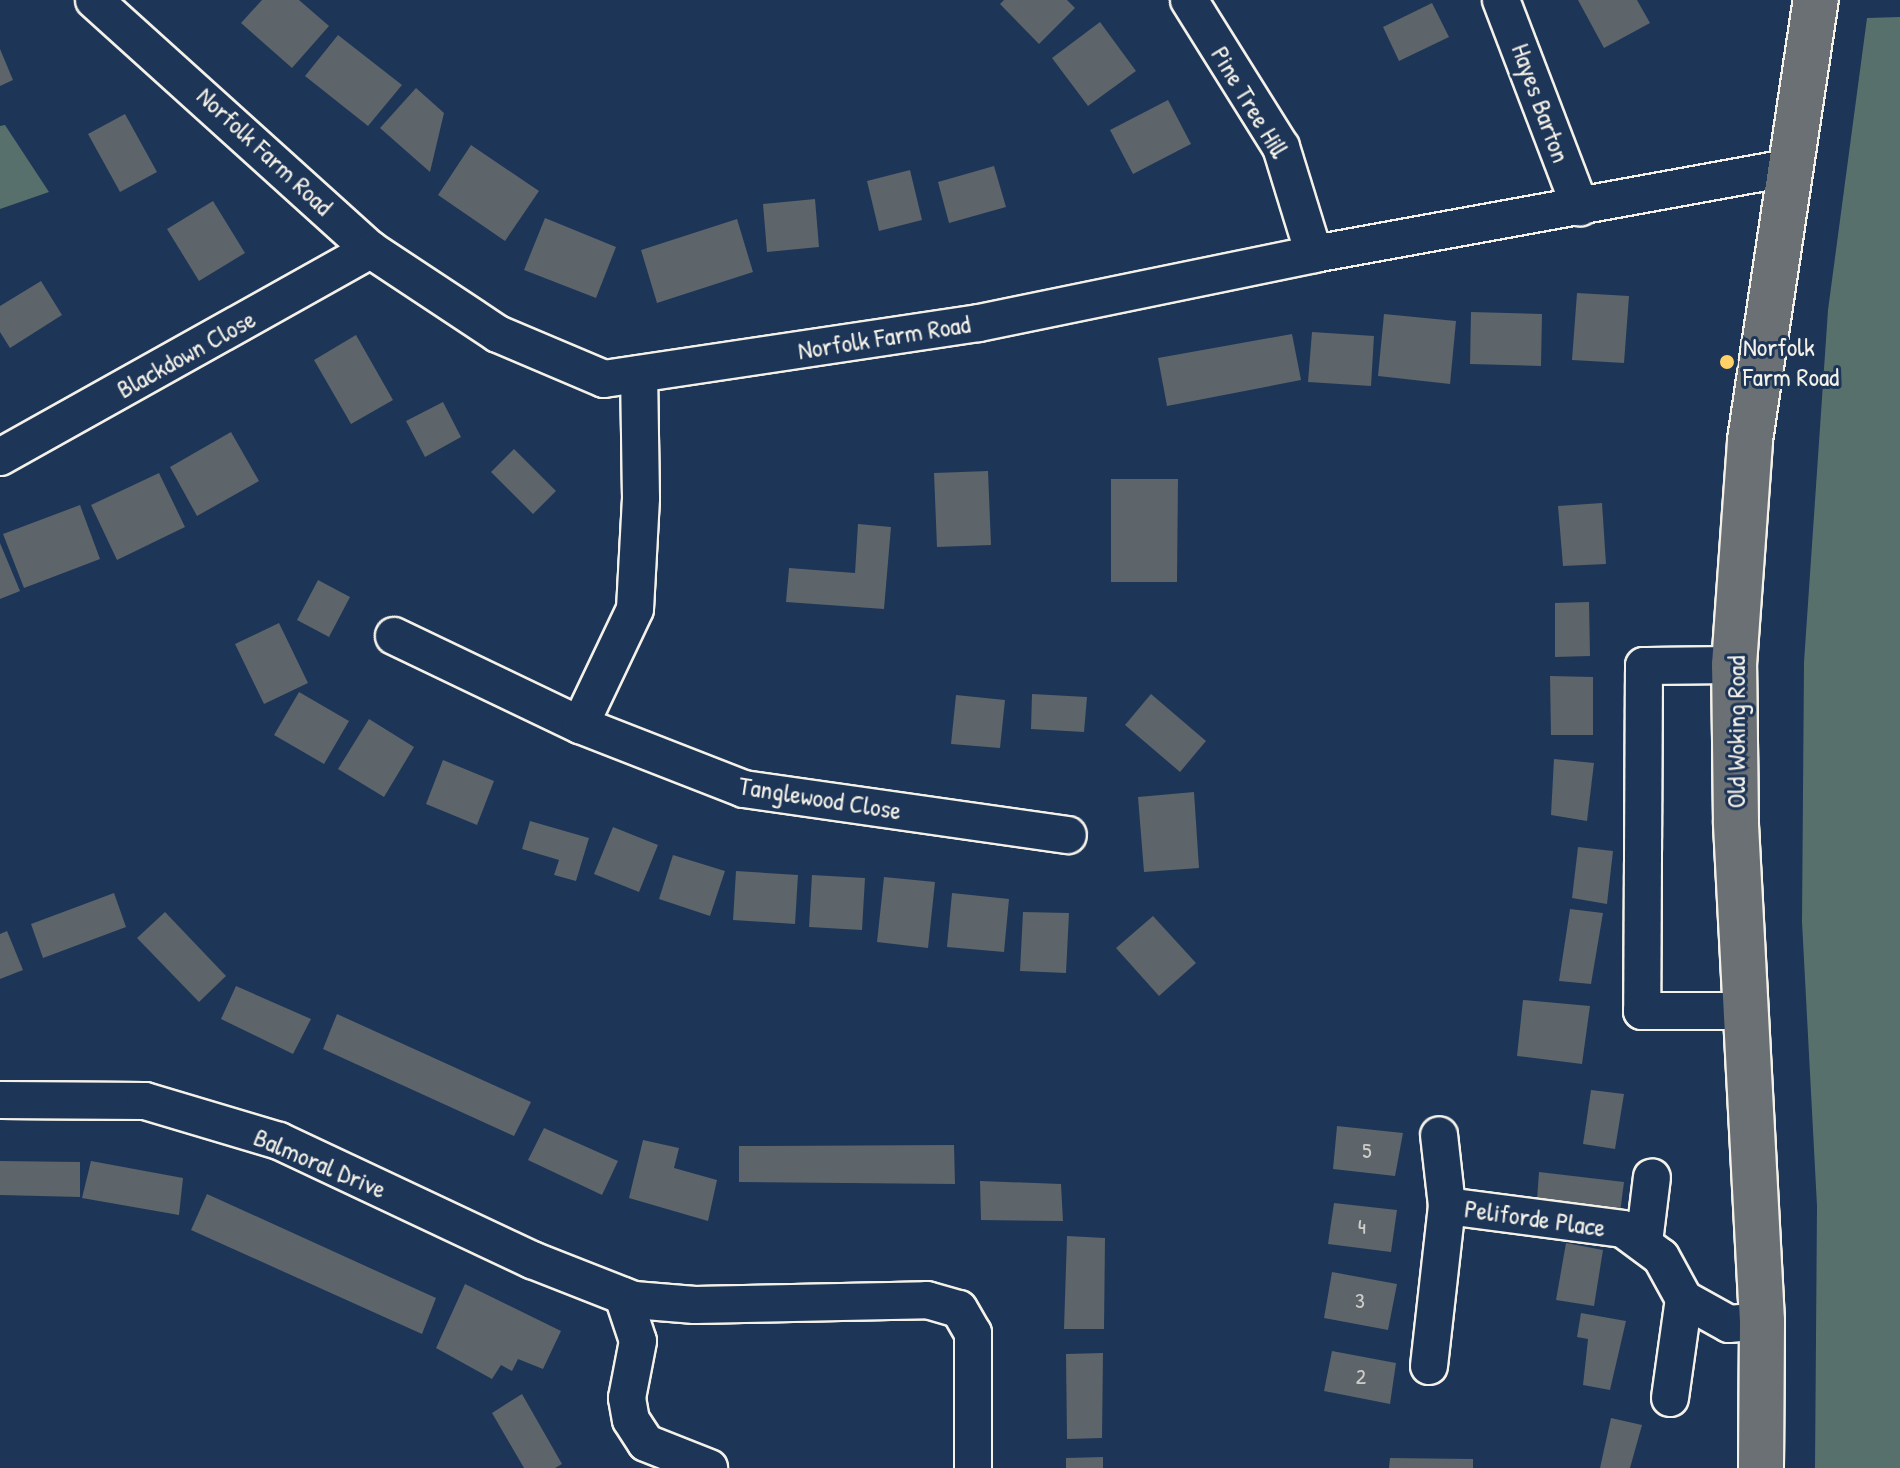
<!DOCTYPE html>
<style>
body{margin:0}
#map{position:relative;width:1900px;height:1468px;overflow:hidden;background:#1d3557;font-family:"Patrick Hand",sans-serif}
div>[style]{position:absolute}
.green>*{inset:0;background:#58706c}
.building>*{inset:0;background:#5d646a}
.roads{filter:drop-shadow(2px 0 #f4f1e8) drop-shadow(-2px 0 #f4f1e8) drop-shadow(0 2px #f4f1e8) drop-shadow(0 -2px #f4f1e8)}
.minor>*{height:36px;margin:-18px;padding:0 18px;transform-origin:18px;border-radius:18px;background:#1d3557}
.major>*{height:44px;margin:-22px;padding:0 22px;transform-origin:22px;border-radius:22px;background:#6a7074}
.dots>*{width:22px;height:22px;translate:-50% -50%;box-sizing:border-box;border:4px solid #1d3557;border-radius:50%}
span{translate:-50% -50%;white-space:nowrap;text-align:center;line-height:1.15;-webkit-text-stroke:6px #1d3557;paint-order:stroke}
.number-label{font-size:22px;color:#cecec8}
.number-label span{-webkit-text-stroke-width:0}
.street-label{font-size:26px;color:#f4f1e8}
.poi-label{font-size:26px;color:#f4f1e8}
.left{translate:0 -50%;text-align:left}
</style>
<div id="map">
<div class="green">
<div style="clip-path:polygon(1900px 17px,1900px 1468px,1815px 1468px,1817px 1206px,1802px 922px,1804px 662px,1828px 310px,1867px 18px)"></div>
<div style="clip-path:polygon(5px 125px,49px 192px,0 209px,0 126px)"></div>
</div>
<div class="building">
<div style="clip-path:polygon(262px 0,299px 0,329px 26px,292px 68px,241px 23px)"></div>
<div style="clip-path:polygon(1004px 0,1067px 0,1075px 8px,1039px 44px,1000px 4px)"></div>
<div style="clip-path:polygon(1578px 0,1637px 0,1650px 23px,1604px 48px)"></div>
<div style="clip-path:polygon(1432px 3px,1449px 37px,1399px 61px,1383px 27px)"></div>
<div style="clip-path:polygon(1100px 22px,1136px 71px,1088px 106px,1052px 58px)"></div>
<div style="clip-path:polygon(338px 35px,402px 85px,368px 126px,305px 76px)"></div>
<div style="clip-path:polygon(0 49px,13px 80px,0 86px)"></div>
<div style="clip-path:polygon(416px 88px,444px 113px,430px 172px,380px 128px)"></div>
<div style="clip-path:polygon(1168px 100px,1191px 144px,1133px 174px,1110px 130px)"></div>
<div style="clip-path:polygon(125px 114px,157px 172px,120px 192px,88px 134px)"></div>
<div style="clip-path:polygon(471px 145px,539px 191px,505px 241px,438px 195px)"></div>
<div style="clip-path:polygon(994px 166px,1006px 207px,949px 223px,938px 182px)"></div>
<div style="clip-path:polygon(910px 170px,922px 220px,879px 231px,867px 181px)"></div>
<div style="clip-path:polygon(815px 199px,819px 247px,767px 252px,763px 204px)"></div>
<div style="clip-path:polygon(213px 201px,245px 253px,199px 281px,167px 229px)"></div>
<div style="clip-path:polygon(545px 218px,616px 247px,596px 298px,524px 270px)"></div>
<div style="clip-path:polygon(737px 219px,753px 272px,657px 303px,641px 250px)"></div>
<div style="clip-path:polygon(41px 281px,62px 315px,10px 348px,0 332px,0 306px)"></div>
<div style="clip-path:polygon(1577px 293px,1629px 296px,1624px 363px,1572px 360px)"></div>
<div style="clip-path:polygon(1471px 312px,1542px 314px,1541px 366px,1470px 364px)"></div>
<div style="clip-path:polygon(1384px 314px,1456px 321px,1450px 384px,1378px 376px)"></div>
<div style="clip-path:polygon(1312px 332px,1374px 336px,1371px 386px,1308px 382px)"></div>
<div style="clip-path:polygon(1292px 334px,1301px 380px,1167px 406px,1158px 358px)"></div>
<div style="clip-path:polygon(356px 335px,393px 400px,351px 424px,314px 360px)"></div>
<div style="clip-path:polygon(443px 402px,461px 437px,425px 457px,406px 421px)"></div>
<div style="clip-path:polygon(231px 432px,259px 481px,197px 516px,170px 467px)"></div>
<div style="clip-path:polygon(514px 449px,556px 491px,533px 514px,491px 472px)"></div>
<div style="clip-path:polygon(988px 471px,991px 545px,937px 547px,934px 473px)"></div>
<div style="clip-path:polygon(159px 473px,185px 527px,117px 560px,91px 505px)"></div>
<div style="clip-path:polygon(1111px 479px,1178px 479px,1177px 582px,1111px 582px)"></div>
<div style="clip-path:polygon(1602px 503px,1606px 564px,1563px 566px,1558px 506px)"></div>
<div style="clip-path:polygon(80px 505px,100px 559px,24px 588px,3px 534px)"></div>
<div style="clip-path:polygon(858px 524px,891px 527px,884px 609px,786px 602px,789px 568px,855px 573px)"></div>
<div style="clip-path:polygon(0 543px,20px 591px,0 599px)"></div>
<div style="clip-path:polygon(318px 580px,350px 597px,329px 637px,297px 620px)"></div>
<div style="clip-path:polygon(1589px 602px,1590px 656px,1555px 657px,1555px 603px)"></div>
<div style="clip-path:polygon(279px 623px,308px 683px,264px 704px,235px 644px)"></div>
<div style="clip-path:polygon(1550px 676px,1593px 677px,1593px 735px,1551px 735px)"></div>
<div style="clip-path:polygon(299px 692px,349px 721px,324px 764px,274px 735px)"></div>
<div style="clip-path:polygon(1032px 694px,1087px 697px,1084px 732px,1031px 729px)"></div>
<div style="clip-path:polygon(1151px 694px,1206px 741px,1180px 772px,1125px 725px)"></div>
<div style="clip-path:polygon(956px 695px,1005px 700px,1000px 748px,951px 744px)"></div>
<div style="clip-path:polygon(369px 719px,414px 747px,384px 797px,338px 769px)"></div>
<div style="clip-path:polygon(1554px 759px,1594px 763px,1587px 821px,1551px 815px)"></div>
<div style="clip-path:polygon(443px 760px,494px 781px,477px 825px,426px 804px)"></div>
<div style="clip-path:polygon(1194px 792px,1199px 868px,1144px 872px,1138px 797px)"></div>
<div style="clip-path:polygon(530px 821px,589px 838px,576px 881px,554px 875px,559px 860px,522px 849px)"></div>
<div style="clip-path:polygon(613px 827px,658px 845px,639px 892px,594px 874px)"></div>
<div style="clip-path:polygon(1578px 847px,1613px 851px,1607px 904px,1572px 898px)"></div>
<div style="clip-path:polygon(673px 855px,725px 871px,710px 916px,659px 899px)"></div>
<div style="clip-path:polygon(736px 871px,798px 875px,795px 924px,733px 920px)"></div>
<div style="clip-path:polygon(812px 875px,865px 878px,862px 930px,809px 927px)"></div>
<div style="clip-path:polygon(884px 877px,935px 882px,928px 948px,877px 942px)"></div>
<div style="clip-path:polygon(114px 893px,126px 927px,43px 958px,31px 924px)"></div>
<div style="clip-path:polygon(952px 893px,1009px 899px,1004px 952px,947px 947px)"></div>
<div style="clip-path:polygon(1570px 909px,1603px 913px,1591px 984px,1559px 981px)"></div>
<div style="clip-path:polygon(165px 912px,226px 976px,199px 1002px,137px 938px)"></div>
<div style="clip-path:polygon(1023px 912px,1069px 913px,1066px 973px,1020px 971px)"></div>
<div style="clip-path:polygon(1153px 916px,1196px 963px,1159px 996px,1116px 948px)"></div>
<div style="clip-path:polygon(7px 931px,23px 970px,0 979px,0 934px)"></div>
<div style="clip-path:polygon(236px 986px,311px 1019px,293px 1054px,221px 1019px)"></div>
<div style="clip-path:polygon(1523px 1000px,1590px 1006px,1582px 1064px,1517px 1056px)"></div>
<div style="clip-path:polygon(337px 1014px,531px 1102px,514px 1136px,323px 1049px)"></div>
<div style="clip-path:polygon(1591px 1090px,1624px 1094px,1615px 1149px,1583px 1144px)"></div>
<div style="clip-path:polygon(1337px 1126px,1403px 1133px,1395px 1176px,1333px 1169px)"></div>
<div style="clip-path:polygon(544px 1128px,618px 1161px,602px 1195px,528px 1160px)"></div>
<div style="clip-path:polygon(643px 1140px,679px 1148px,674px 1168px,717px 1180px,708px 1221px,629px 1198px)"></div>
<div style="clip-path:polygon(954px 1145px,955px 1184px,739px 1182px,739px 1146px)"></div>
<div style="clip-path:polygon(0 1161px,80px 1162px,80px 1197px,0 1195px)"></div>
<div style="clip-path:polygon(91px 1161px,183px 1178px,179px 1215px,82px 1198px)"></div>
<div style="clip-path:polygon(1539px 1172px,1624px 1182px,1620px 1213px,1537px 1200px)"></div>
<div style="clip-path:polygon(980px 1181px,1061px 1184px,1063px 1221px,981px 1220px)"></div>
<div style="clip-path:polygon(207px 1194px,436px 1298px,422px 1334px,191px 1230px)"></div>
<div style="clip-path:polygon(1334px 1203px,1397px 1210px,1391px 1252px,1328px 1244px)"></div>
<div style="clip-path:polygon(1067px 1236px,1105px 1238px,1104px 1329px,1064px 1329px)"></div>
<div style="clip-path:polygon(1566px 1243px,1603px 1250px,1594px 1306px,1556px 1300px)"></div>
<div style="clip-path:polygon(1332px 1272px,1397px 1284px,1388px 1330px,1324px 1318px)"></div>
<div style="clip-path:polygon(465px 1284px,561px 1331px,543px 1369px,518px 1359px,512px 1371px,501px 1365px,492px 1379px,436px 1348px)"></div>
<div style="clip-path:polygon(1581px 1313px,1626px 1321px,1610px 1390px,1583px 1385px,1588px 1339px,1577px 1337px)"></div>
<div style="clip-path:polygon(1332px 1351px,1396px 1363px,1390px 1404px,1324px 1391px)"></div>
<div style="clip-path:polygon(1103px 1353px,1102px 1438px,1067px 1439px,1066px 1354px)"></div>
<div style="clip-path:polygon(522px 1394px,562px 1464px,555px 1468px,524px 1468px,492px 1413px)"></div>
<div style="clip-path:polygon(1611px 1418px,1642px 1425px,1630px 1468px,1600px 1468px)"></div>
<div style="clip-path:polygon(1103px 1457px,1103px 1468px,1066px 1468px,1066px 1458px)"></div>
<div style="clip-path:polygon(1390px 1458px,1473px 1459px,1473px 1468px,1389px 1468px)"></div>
</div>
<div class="roads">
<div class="minor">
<div style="left:94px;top:0;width:373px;rotate:42.1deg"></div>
<div style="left:371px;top:250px;width:152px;rotate:33.5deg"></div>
<div style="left:498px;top:334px;width:115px;rotate:23deg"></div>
<div style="left:604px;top:379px;width:379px;rotate:-8.5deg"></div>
<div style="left:979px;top:323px;width:342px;rotate:-11.6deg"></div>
<div style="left:1314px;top:254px;width:486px;rotate:-10.3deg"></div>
<div style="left:1189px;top:0;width:173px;rotate:58deg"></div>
<div style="left:1281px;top:147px;width:112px;rotate:72.9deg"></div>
<div style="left:1501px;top:0;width:222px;rotate:69.1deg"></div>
<div style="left:0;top:457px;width:425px;rotate:-29.2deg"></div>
<div style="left:394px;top:636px;width:206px;rotate:25.6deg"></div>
<div style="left:580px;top:725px;width:176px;rotate:21.3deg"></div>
<div style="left:744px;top:789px;width:327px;rotate:8.1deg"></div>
<div style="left:1734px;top:665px;width:90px;rotate:179.4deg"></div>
<div style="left:1644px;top:666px;width:345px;rotate:90.3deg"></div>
<div style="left:1642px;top:1011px;width:102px"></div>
<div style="left:580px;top:725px;width:128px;rotate:-64.6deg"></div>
<div style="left:635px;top:609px;width:111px;rotate:-86.9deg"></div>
<div style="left:641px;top:498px;width:124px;rotate:-90.9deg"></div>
<div style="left:0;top:1100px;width:145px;rotate:0.4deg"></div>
<div style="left:145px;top:1101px;width:140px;rotate:16.6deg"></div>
<div style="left:279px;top:1141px;width:280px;rotate:25.2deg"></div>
<div style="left:532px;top:1260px;width:110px;rotate:21.4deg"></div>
<div style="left:634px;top:1300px;width:61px;rotate:4.7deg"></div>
<div style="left:695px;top:1305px;width:232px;rotate:-1.2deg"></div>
<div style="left:927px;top:1300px;width:33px;rotate:16deg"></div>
<div style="left:959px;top:1309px;width:28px;rotate:60deg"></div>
<div style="left:973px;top:1333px;width:135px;rotate:90deg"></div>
<div style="left:1447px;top:1206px;width:177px;rotate:7.4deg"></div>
<div style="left:1623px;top:1229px;width:47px;rotate:36.4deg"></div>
<div style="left:1661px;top:1257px;width:48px;rotate:61.3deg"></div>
<div style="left:1644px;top:1242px;width:65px;rotate:-83deg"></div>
<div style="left:623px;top:1296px;width:47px;rotate:71.6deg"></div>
<div style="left:638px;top:1341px;width:58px;rotate:100.9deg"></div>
<div style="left:627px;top:1398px;width:22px;rotate:80deg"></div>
<div style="left:631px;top:1420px;width:27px;rotate:57deg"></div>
<div style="left:646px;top:1443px;width:68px;rotate:21.6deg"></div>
<div style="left:1684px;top:1299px;width:51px;rotate:29.1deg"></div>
<div style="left:1729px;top:1324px;width:33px;rotate:-5deg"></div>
<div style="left:1429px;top:1366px;width:161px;rotate:-83.6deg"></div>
<div style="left:1447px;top:1206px;width:71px;rotate:-96.4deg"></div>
<div style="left:1670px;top:1398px;width:100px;rotate:-82deg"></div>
</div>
<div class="major">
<div style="left:1761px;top:1468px;width:147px;rotate:-89.6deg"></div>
<div style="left:1762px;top:1321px;width:500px;rotate:-93deg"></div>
<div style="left:1736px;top:822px;width:157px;rotate:-90.7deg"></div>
<div style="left:1734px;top:665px;width:226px;rotate:-85.9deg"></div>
<div style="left:1750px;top:440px;width:445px;rotate:-81.5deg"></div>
</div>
</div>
<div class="dots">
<div style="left:1727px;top:362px;background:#ffd166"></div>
</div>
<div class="number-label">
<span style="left:1367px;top:1151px">5</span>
<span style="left:1362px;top:1227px">4</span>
<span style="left:1360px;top:1301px">3</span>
<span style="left:1361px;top:1377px">2</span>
</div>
<div class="street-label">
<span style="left:1250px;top:102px;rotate:59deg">Pine Tree Hill</span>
<span style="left:1541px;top:103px;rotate:70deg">Hayes Barton</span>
<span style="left:265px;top:151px;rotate:43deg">Norfolk Farm Road</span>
<span style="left:884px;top:337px;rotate:-9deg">Norfolk Farm Road</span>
<span style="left:186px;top:354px;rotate:-29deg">Blackdown Close</span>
<span style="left:1736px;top:732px;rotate:-90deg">Old Woking Road</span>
<span style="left:820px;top:798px;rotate:9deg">Tanglewood Close</span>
<span style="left:320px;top:1163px;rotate:23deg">Balmoral Drive</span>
<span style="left:1535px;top:1218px;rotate:8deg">Peliforde Place</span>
</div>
<div class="poi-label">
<span class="left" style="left:1743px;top:362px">Norfolk<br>Farm Road</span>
</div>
</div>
